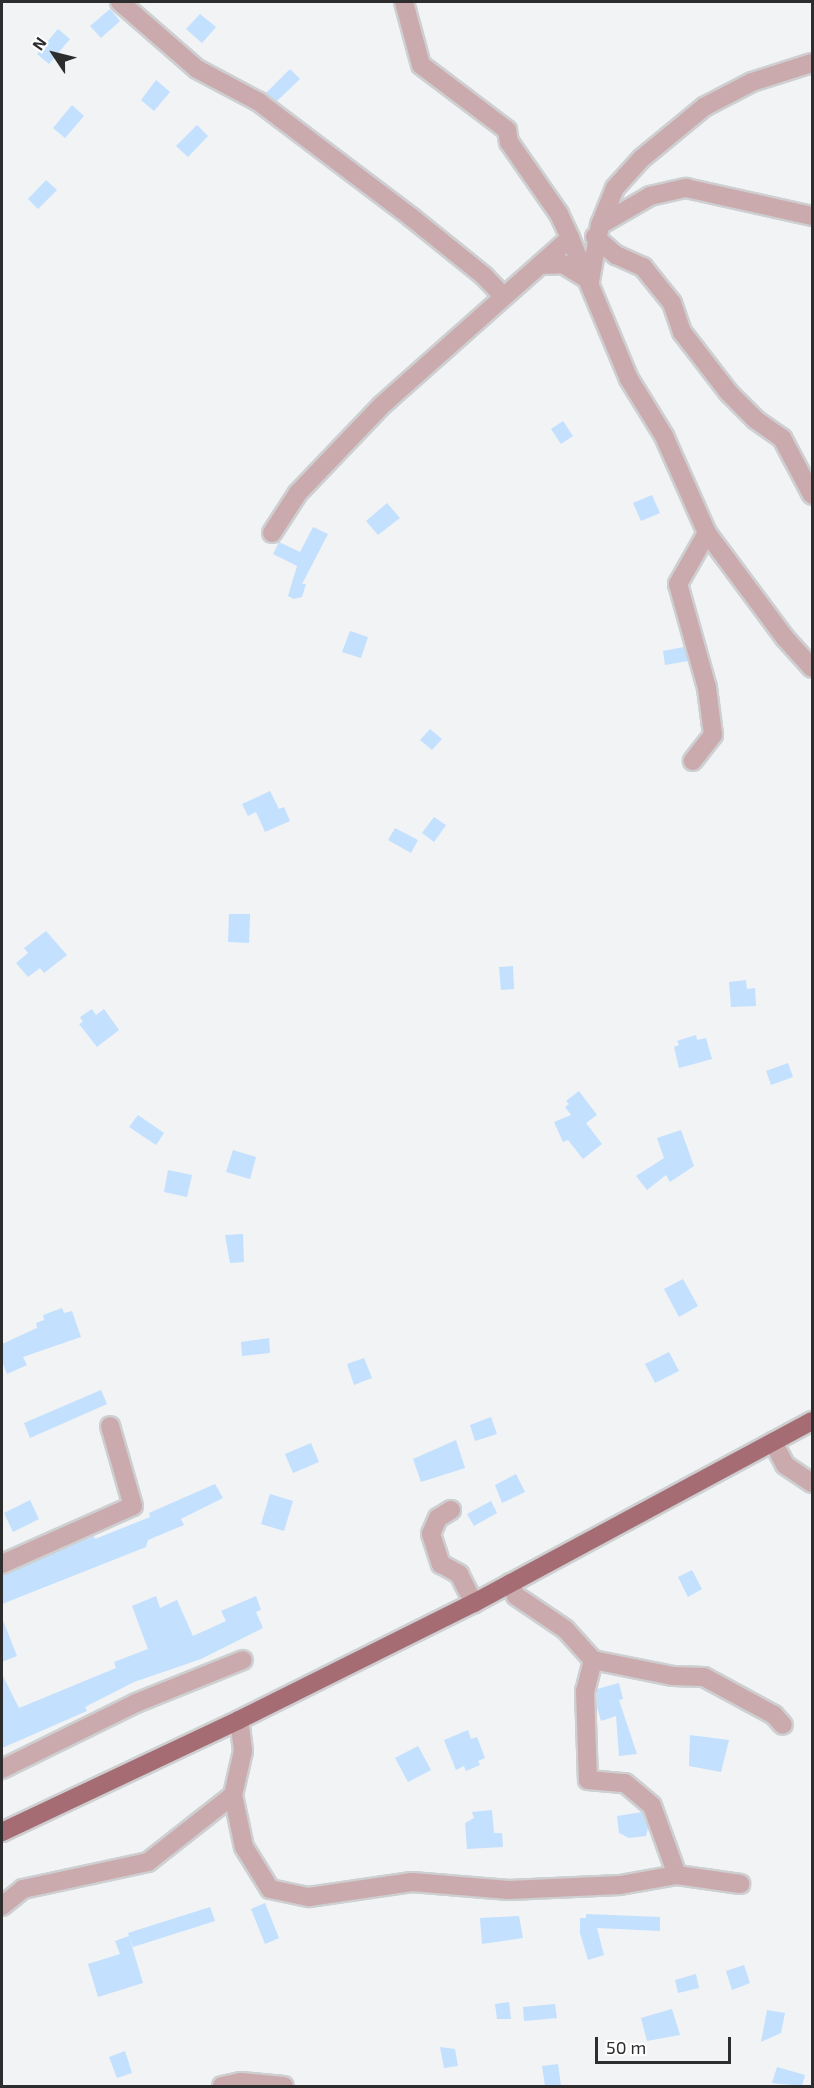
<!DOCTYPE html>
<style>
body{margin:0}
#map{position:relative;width:814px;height:2088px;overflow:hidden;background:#f1f3f5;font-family:"Exo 2",sans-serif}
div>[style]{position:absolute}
.building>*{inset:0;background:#c3e0fe}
.roads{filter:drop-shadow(2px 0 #cecfd1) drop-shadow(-2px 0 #cecfd1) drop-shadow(0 2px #cecfd1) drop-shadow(0 -2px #cecfd1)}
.minor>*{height:18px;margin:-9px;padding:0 9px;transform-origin:9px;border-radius:9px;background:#cbaaad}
.major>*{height:18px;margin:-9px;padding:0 9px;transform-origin:9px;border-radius:9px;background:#a66c73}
span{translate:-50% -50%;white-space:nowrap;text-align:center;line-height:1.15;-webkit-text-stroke:4.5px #fff;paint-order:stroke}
.frame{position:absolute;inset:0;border:3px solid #2d2d2e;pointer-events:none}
.north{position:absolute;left:24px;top:24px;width:60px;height:60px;-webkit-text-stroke:4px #fff;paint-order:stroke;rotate:305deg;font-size:16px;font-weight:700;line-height:24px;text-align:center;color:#2d2d2e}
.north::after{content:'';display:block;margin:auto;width:21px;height:27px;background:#2d2d2e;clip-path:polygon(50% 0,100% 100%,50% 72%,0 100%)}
.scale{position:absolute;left:595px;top:2037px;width:136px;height:27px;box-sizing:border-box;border:3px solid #2d2d2e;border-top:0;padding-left:8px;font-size:18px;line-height:21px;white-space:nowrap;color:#2d2d2e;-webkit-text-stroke:4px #fff;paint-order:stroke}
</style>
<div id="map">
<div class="building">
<div style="clip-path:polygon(110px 9px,120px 21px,101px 38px,90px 26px)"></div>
<div style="clip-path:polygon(200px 14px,216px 27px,202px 43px,186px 29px)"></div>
<div style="clip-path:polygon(58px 29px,70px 39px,49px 64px,37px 54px)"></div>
<div style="clip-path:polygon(290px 69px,300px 79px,277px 101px,266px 93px)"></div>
<div style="clip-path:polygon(156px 80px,170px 92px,154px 111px,141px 100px)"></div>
<div style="clip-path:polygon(72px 105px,84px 116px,65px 138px,53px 128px)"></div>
<div style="clip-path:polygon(197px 125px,208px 136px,188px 157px,176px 146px)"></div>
<div style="clip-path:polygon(46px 180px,57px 190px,38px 209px,28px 199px)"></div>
<div style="clip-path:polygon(563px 421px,573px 436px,561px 444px,551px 429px)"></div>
<div style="clip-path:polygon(652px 495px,660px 513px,641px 521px,633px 503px)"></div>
<div style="clip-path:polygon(387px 503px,400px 518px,378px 535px,366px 521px)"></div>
<div style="clip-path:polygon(313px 527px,328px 534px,302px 584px,306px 584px,302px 597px,294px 599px,288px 596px,297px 566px,273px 554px,279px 542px,300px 552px)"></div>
<div style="clip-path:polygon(350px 631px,368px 637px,361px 658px,342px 652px)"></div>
<div style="clip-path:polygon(684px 647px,688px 661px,665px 665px,663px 651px)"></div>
<div style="clip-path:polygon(430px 729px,442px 739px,432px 750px,420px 740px)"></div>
<div style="clip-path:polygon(270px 791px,279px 809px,284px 807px,290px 821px,265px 832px,256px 812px,248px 816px,242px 804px)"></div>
<div style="clip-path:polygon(434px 817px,446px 825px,434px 842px,422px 833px)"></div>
<div style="clip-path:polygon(395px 828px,418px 840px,411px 853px,388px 840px)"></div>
<div style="clip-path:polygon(229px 914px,250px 914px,249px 943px,228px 942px)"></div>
<div style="clip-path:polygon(46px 931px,67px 955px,44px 973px,40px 968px,28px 977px,16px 963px,28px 953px,24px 948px)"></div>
<div style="clip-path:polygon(513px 966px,514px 989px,501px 990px,499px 967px)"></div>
<div style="clip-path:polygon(746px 980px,747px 989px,755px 988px,756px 1006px,731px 1007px,729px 982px)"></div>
<div style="clip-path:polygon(92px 1009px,96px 1015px,104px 1009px,119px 1030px,97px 1047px,79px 1024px,83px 1022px,80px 1017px)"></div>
<div style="clip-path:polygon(696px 1035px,697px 1040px,706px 1038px,712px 1059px,679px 1068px,674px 1047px,679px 1045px,677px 1041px)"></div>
<div style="clip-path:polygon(788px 1063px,793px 1077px,771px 1085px,766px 1071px)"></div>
<div style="clip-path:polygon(579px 1091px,597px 1115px,586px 1123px,602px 1144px,583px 1159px,568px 1140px,563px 1142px,554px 1122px,571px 1115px,565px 1107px,569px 1104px,566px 1101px)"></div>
<div style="clip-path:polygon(138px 1115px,164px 1133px,156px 1145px,129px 1127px)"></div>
<div style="clip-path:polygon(681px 1130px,694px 1166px,670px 1182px,666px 1175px,647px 1190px,636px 1176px,664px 1158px,657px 1138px)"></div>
<div style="clip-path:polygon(233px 1150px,256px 1157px,250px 1179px,226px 1172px)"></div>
<div style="clip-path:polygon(168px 1170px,192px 1175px,187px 1197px,164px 1192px)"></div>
<div style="clip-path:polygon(243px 1234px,244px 1262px,230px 1263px,225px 1235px)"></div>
<div style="clip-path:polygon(683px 1279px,698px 1306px,679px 1317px,664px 1289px)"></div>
<div style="clip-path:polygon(62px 1308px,64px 1313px,72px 1311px,81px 1337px,23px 1357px,27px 1365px,7px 1374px,2px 1361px,2px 1344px,37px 1328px,36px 1323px,44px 1320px,43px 1315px)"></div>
<div style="clip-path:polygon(269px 1338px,270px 1353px,242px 1356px,241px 1342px)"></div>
<div style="clip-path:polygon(669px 1352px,679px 1371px,655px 1383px,645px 1364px)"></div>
<div style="clip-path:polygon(364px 1358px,372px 1378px,354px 1385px,347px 1364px)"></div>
<div style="clip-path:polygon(101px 1390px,107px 1404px,30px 1438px,24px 1423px)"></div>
<div style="clip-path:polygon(491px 1417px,497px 1434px,475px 1441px,470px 1425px)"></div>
<div style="clip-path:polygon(456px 1440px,465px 1468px,421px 1482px,413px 1459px)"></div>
<div style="clip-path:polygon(311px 1443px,319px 1462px,293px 1473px,285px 1454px)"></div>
<div style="clip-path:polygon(516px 1474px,525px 1492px,502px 1503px,495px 1485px)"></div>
<div style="clip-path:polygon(215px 1484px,223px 1498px,181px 1519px,184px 1525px,148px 1540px,146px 1547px,2px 1604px,2px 1575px,94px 1536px,95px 1539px,150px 1517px,149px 1513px)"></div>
<div style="clip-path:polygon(270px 1494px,293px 1501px,284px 1531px,261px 1524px)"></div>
<div style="clip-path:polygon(30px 1500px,39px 1519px,13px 1532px,4px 1513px)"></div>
<div style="clip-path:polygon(491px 1501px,497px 1513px,474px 1526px,467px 1514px)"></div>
<div style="clip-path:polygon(692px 1570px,702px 1589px,688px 1597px,678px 1577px)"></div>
<div style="clip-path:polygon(156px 1596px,160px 1608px,177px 1600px,193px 1636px,226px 1621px,221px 1611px,256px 1596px,261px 1610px,256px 1612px,263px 1628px,201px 1659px,134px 1682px,85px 1707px,87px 1711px,2px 1748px,2px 1674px,19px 1708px,116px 1668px,114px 1662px,148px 1649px,132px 1606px)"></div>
<div style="clip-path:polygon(2px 1618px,17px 1656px,2px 1662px)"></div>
<div style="clip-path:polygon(619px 1683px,623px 1699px,619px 1700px,637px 1754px,619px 1756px,616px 1716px,601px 1721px,597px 1707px,597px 1689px)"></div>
<div style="clip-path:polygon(468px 1730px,471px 1739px,477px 1737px,485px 1758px,478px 1761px,480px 1765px,466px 1771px,464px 1766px,456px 1770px,444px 1740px)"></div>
<div style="clip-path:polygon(690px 1735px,729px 1740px,721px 1772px,689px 1766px)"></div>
<div style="clip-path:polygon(418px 1746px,431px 1770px,408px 1782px,395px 1758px)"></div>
<div style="clip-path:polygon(492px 1810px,494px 1833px,502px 1833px,503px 1847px,467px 1849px,465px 1823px,474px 1818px,472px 1812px)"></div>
<div style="clip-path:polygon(642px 1812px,648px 1828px,646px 1836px,629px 1838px,619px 1833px,617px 1816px)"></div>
<div style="clip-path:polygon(265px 1903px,279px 1938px,265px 1944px,251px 1909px)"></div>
<div style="clip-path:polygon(210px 1907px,215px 1921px,133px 1947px,128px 1933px)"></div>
<div style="clip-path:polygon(586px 1914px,660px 1917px,660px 1931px,597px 1928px,604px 1955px,588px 1960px,580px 1933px,580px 1918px,586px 1918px)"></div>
<div style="clip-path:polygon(519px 1916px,523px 1938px,482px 1944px,480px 1918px)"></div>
<div style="clip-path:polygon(129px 1936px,143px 1983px,98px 1997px,88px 1964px,120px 1954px,115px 1941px)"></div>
<div style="clip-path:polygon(744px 1965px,750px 1983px,732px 1990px,726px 1971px)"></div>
<div style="clip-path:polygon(696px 1974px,699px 1988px,678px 1993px,675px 1980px)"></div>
<div style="clip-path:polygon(509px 2002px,511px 2019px,497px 2019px,495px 2004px)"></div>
<div style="clip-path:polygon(555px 2004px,557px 2018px,524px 2021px,523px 2007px)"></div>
<div style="clip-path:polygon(672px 2009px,680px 2035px,647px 2041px,641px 2018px)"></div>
<div style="clip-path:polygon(767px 2010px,785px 2013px,781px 2033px,761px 2042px)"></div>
<div style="clip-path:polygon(440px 2047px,455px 2049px,458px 2066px,444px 2068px)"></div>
<div style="clip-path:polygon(125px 2051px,132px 2073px,117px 2078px,109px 2057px)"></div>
<div style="clip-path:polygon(558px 2064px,561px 2086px,545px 2086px,542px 2066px)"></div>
<div style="clip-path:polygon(777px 2067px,805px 2075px,802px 2086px,772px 2083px)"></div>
</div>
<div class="roads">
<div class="minor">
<div style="left:120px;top:2px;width:102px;rotate:41deg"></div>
<div style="left:197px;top:69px;width:70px;rotate:28deg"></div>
<div style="left:259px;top:102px;width:191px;rotate:37.1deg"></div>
<div style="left:411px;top:217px;width:94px;rotate:38.9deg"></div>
<div style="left:484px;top:276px;width:28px;rotate:46deg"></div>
<div style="left:404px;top:2px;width:65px;rotate:74.9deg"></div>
<div style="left:421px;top:65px;width:108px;rotate:37.1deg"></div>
<div style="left:507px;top:130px;width:12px;rotate:81deg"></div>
<div style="left:509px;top:142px;width:88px;rotate:55.2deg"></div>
<div style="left:559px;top:214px;width:26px;rotate:65deg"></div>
<div style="left:600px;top:225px;width:58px;rotate:-30.1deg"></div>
<div style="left:650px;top:196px;width:37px;rotate:-13deg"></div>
<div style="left:686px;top:188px;width:129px;rotate:12.5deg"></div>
<div style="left:595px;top:237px;width:28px;rotate:41deg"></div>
<div style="left:616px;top:255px;width:30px;rotate:24deg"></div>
<div style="left:643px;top:267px;width:46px;rotate:51.1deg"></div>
<div style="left:672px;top:303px;width:31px;rotate:71deg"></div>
<div style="left:682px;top:332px;width:77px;rotate:52.4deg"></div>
<div style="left:729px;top:393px;width:38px;rotate:45deg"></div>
<div style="left:756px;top:420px;width:32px;rotate:35deg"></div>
<div style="left:782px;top:438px;width:64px;rotate:62.2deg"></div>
<div style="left:540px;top:265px;width:23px;rotate:-2deg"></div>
<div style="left:563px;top:264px;width:32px;rotate:32deg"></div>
<div style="left:590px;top:281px;width:57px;rotate:-79.9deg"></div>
<div style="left:600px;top:225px;width:40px;rotate:-68deg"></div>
<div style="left:615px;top:188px;width:39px;rotate:-48deg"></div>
<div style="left:641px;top:159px;width:82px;rotate:-39.5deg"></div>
<div style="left:704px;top:107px;width:54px;rotate:-27.5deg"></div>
<div style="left:752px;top:82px;width:63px;rotate:-17.6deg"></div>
<div style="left:272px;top:533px;width:48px;rotate:-57deg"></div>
<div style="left:298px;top:493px;width:120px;rotate:-46.3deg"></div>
<div style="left:381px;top:406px;width:253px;rotate:-41.6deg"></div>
<div style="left:570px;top:238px;width:153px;rotate:67.3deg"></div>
<div style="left:629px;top:379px;width:67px;rotate:58.4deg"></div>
<div style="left:664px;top:436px;width:106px;rotate:66.1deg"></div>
<div style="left:707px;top:533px;width:59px;rotate:119.6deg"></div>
<div style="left:678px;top:584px;width:108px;rotate:74.4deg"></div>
<div style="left:707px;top:688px;width:47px;rotate:82.7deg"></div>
<div style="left:713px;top:735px;width:33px;rotate:128deg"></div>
<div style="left:707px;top:533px;width:131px;rotate:53.4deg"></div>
<div style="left:785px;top:638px;width:40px;rotate:48deg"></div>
<div style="left:773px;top:1442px;width:26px;rotate:62deg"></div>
<div style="left:785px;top:1465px;width:32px;rotate:34deg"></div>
<div style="left:451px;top:1510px;width:15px;rotate:148deg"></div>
<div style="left:438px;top:1518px;width:17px;rotate:114deg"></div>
<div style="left:431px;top:1534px;width:32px;rotate:72deg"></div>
<div style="left:441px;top:1564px;width:21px;rotate:29deg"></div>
<div style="left:459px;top:1574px;width:33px;rotate:63deg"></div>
<div style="left:2px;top:1564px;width:143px;rotate:-23.9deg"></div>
<div style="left:133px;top:1506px;width:83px;rotate:-106deg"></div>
<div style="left:510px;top:1583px;width:14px;rotate:65deg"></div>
<div style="left:516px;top:1596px;width:59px;rotate:34deg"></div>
<div style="left:565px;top:1629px;width:42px;rotate:47.9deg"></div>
<div style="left:593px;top:1660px;width:32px;rotate:104deg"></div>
<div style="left:585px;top:1691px;width:89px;rotate:88.1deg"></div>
<div style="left:588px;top:1780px;width:37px;rotate:5deg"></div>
<div style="left:625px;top:1783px;width:35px;rotate:40deg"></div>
<div style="left:652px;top:1806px;width:73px;rotate:70.1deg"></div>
<div style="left:593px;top:1660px;width:82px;rotate:11.3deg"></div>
<div style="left:673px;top:1676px;width:31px;rotate:2deg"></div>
<div style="left:704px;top:1677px;width:80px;rotate:28.5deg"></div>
<div style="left:774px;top:1715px;width:13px;rotate:48deg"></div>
<div style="left:2px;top:1769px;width:149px;rotate:-26.2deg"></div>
<div style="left:136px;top:1703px;width:115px;rotate:-21.9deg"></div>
<div style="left:233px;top:1795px;width:53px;rotate:78.1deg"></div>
<div style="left:244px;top:1847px;width:49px;rotate:58.2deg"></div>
<div style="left:270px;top:1889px;width:40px;rotate:12deg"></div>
<div style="left:309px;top:1897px;width:104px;rotate:-8.3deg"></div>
<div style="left:412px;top:1882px;width:97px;rotate:4.7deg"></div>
<div style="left:509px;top:1890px;width:111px;rotate:-2.6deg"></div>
<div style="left:620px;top:1885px;width:58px;rotate:-10deg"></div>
<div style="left:677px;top:1875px;width:64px;rotate:8.1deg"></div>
<div style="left:2px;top:1906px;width:27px;rotate:-39deg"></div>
<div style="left:23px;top:1889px;width:128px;rotate:-12.2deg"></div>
<div style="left:148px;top:1862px;width:108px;rotate:-38.2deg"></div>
<div style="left:233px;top:1795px;width:45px;rotate:-77.2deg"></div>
<div style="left:243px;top:1751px;width:31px;rotate:-97deg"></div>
<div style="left:222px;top:2086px;width:19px;rotate:-12deg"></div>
<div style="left:241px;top:2082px;width:43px;rotate:5.3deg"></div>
</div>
<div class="major">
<div style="left:2px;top:1832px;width:262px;rotate:-25.3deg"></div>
<div style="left:239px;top:1720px;width:263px;rotate:-26.5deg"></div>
<div style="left:474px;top:1603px;width:384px;rotate:-28.3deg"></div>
</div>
</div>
<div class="frame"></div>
<div class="north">N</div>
<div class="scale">50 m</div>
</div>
